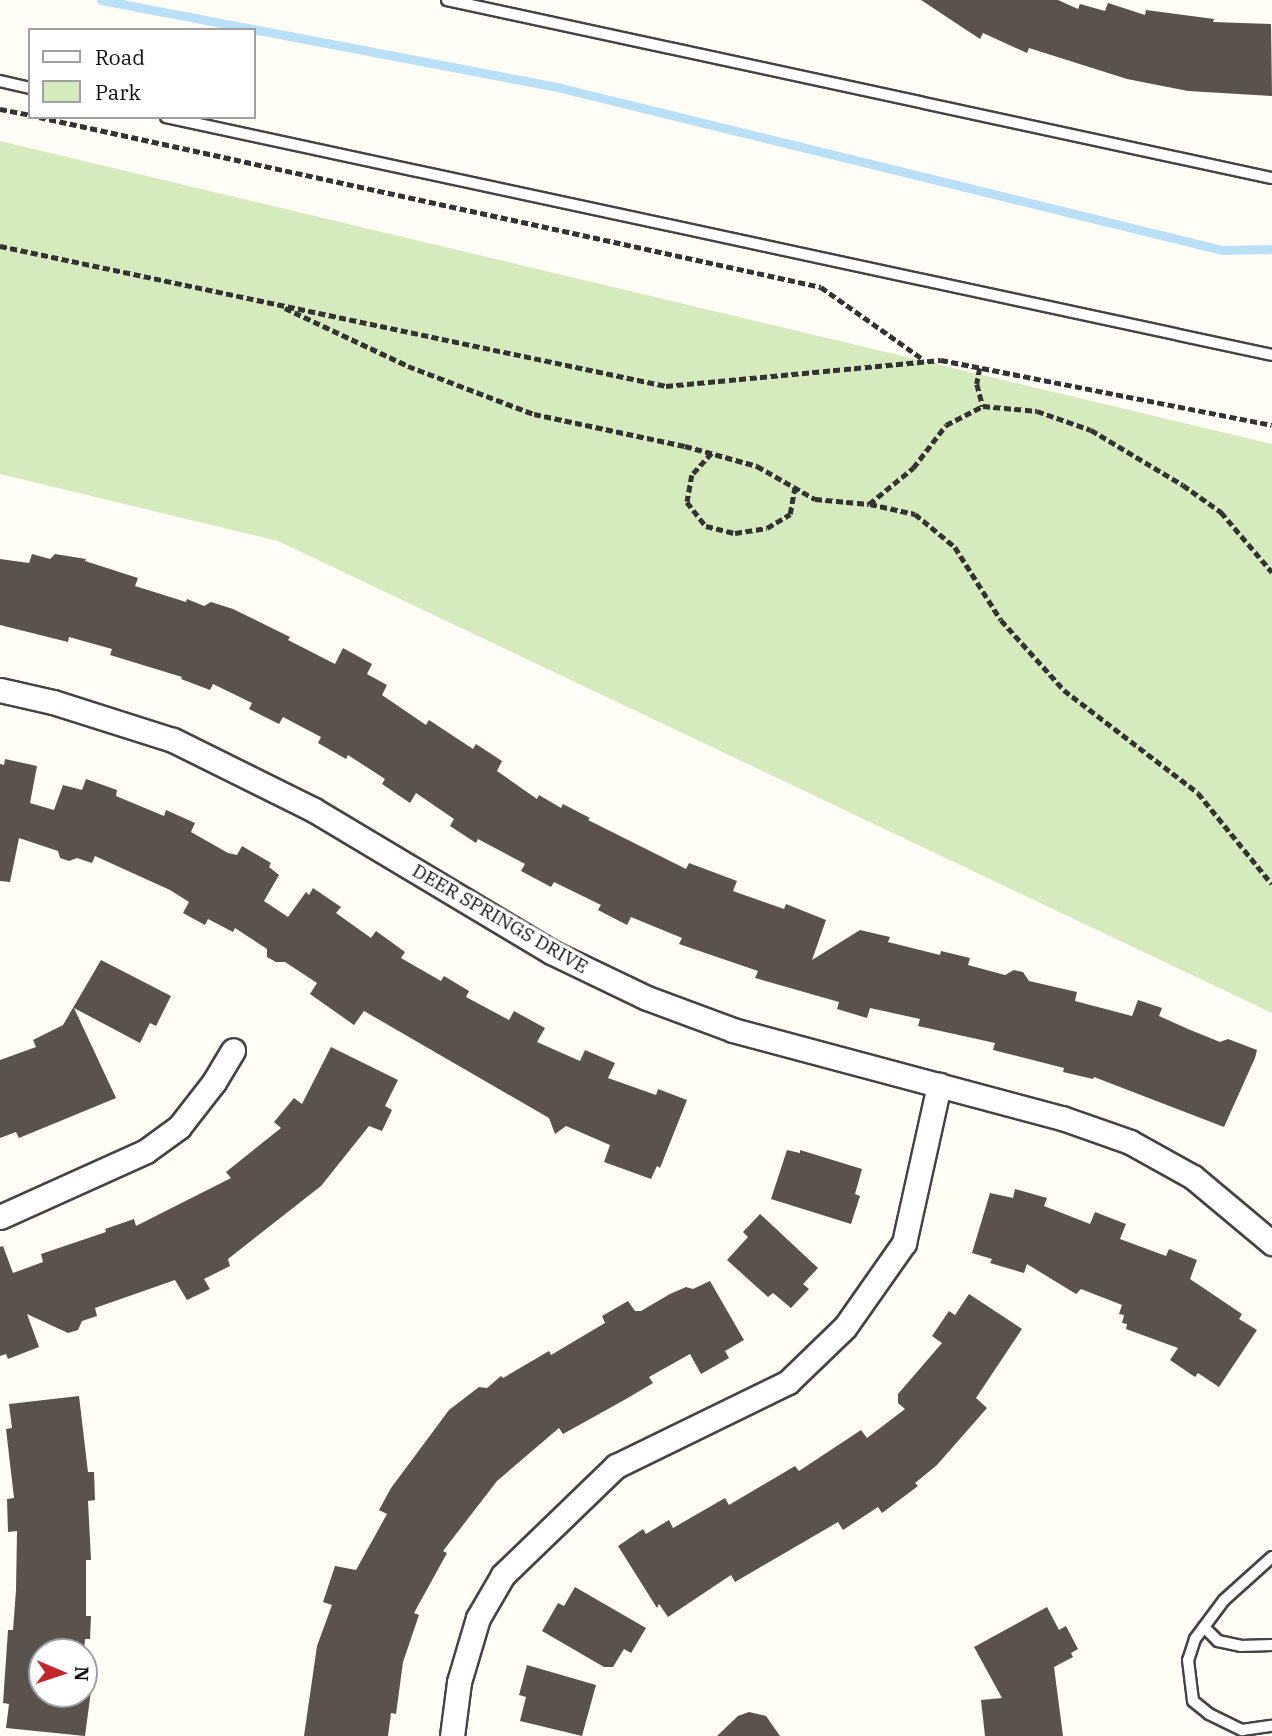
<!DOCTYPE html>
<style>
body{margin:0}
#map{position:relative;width:1272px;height:1736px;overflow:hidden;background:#fffdf5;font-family:"IBM Plex Serif",serif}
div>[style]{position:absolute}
.green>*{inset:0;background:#d5ebbd}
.stream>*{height:9px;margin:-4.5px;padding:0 4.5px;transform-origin:4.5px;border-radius:4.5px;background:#b9e0f7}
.building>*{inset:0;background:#5a524d}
.path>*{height:4.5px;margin-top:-2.25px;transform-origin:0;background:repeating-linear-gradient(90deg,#333 0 7px,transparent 0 10.5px)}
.roads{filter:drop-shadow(2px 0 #444) drop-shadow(-2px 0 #444) drop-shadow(0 2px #444) drop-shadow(0 -2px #444)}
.lane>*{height:10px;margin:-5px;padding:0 5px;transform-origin:5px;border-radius:5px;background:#fff}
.street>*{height:23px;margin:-11.5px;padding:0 11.5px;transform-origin:11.5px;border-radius:11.5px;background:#fff}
span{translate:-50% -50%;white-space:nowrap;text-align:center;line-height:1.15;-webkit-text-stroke:7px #fff;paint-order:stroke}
.street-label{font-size:19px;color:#111}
.legend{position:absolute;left:28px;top:28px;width:228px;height:91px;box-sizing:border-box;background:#fff;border:2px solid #a0a0a0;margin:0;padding:9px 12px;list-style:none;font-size:21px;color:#111}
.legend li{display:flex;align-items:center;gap:14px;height:35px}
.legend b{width:35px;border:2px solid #a0a0a0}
.north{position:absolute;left:28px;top:1638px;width:70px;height:70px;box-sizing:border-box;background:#fff;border:2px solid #a0a0a0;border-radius:50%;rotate:92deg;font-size:19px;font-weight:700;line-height:28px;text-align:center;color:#111}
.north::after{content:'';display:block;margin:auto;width:24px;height:32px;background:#c4262e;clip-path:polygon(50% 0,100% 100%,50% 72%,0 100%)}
</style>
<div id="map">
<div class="green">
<div style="clip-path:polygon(0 141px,1272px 444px,1272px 1013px,278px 541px,0 474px)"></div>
</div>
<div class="stream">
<div style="left:101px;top:0;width:468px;rotate:10.8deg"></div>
<div style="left:561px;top:88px;width:681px;rotate:13.77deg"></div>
<div style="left:1222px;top:250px;width:50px;rotate:-1.1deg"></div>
</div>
<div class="building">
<div style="clip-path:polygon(921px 0,1058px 0,1078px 9px,1080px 4px,1105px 11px,1108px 3px,1145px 15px,1146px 10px,1214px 19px,1213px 22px,1271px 24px,1272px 96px,1188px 91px,1127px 79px,1029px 48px,1027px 53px,983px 33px,980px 39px)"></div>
<div style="clip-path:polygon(32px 554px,50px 559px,55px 554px,86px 559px,85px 561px,138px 578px,135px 586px,186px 602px,187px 599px,204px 606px,211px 602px,233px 609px,290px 637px,288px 640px,335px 664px,343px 648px,372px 664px,367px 674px,387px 685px,382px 695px,426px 725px,429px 720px,473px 749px,476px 744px,502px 761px,497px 771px,537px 799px,539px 795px,561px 808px,563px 804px,590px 818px,588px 820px,686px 869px,689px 863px,737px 881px,733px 891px,784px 909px,786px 904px,826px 920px,812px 960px,860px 930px,890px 937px,888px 942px,940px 955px,941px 951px,970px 958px,968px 965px,1005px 975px,1014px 970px,1023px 972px,1029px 981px,1077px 992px,1075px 1001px,1132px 1016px,1138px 1000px,1162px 1008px,1159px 1016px,1188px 1029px,1220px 1042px,1228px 1039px,1257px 1050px,1255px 1058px,1224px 1127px,1094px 1077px,1093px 1079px,1063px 1072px,1064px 1068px,993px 1050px,995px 1043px,918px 1026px,920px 1019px,870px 1008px,867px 1018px,837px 1009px,839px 1002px,755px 978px,758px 971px,679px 944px,682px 938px,631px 917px,627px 925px,598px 910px,601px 905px,554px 882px,551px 887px,521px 871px,525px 864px,478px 839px,476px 843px,450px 826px,454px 819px,416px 793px,410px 803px,382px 784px,385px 779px,348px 755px,346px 759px,318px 743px,321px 737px,283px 717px,279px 724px,249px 709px,252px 703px,213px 684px,210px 690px,181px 679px,182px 677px,110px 655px,112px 649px,69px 637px,68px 642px,0 625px,0 559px,29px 563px)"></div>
<div style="clip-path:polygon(5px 759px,37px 766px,30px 803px,54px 810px,63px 785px,82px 790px,86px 779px,117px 790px,116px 796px,164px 816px,166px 810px,195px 823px,191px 832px,228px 853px,237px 855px,242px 846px,271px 863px,269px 867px,279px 875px,264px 901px,288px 917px,306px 892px,309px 895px,313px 888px,341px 907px,336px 913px,371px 938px,376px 931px,405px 952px,401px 958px,441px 981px,444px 976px,469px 991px,466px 997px,509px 1020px,514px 1011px,545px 1028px,537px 1042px,580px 1061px,585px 1050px,615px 1063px,608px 1078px,656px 1095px,658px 1089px,687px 1100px,660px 1168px,657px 1166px,651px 1179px,604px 1162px,610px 1145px,566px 1126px,555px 1134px,549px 1118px,364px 1011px,354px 1025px,310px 994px,317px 983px,285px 962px,276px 962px,267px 957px,267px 949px,235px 928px,233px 932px,208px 919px,205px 925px,183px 913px,189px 902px,170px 890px,95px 856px,92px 863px,77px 858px,69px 861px,60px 858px,58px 851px,19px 838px,10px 882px,0 881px,0 764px,4px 765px)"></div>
<div style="clip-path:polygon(101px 960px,171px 996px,156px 1026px,150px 1023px,140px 1043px,74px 1008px,116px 1098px,19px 1138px,16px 1132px,0 1138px,0 1060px,36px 1047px,33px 1040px,63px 1025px)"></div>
<div style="clip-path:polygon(331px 1047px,398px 1080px,385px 1106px,392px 1110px,382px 1131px,369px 1126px,321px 1186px,228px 1259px,230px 1266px,204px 1279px,210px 1289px,187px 1300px,175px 1280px,95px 1308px,97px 1316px,82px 1321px,78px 1330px,68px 1333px,27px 1314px,39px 1347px,8px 1359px,6px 1354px,0 1356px,0 1247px,3px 1246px,13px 1273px,43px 1262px,41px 1254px,106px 1232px,105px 1229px,134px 1219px,136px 1226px,231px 1178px,226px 1172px,281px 1128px,274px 1122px,294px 1098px,302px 1104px)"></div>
<div style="clip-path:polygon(787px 1150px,800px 1153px,800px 1150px,862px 1169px,855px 1194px,860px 1196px,851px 1224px,771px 1199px)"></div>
<div style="clip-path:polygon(1015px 1189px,1047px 1198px,1044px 1206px,1090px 1224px,1095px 1212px,1126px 1224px,1120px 1239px,1166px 1256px,1169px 1249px,1197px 1260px,1190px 1279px,1242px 1314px,1239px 1319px,1257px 1330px,1219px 1387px,1198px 1373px,1195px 1377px,1170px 1360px,1178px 1348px,1126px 1329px,1127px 1324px,1122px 1323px,1124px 1315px,1119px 1314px,1122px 1305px,1081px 1289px,1076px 1294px,1027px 1264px,1024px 1273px,990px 1263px,992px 1259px,972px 1253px,990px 1193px,1013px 1198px)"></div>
<div style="clip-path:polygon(760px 1214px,818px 1268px,803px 1284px,809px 1289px,791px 1308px,773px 1293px,768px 1297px,727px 1260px,748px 1237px,743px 1232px)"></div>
<div style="clip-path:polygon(710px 1281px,744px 1340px,725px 1351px,729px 1358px,701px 1374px,690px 1354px,649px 1377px,653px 1383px,626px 1399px,563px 1434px,559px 1428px,497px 1481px,443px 1551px,447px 1553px,414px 1613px,419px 1615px,403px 1662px,396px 1714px,391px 1713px,388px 1736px,304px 1736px,317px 1646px,332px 1605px,323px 1602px,335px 1566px,356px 1570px,387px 1514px,379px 1510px,391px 1488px,449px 1410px,479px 1387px,487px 1388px,501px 1376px,503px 1378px,549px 1351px,551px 1355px,605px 1323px,602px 1316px,628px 1301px,635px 1311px,641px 1311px,670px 1294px,686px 1287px,693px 1289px)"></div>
<div style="clip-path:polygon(969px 1294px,1022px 1329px,976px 1398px,987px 1408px,937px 1465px,915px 1483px,918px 1486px,882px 1513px,878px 1507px,843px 1530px,838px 1522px,735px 1582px,731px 1575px,668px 1617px,659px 1604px,657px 1608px,618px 1546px,643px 1529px,646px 1534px,669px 1520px,673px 1528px,725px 1498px,729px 1505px,795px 1466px,799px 1471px,861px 1430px,867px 1438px,905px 1409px,898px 1403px,898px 1394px,942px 1343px,932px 1336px,949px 1311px,955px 1315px)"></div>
<div style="clip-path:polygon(79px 1396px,88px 1472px,94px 1472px,95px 1500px,88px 1501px,91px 1560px,86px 1560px,86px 1616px,91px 1616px,90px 1639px,85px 1639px,84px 1653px,42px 1652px,42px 1694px,84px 1694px,84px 1682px,92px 1683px,85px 1736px,6px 1728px,9px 1704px,3px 1703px,8px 1630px,13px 1630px,16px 1590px,17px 1531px,8px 1532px,7px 1499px,14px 1498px,6px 1429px,12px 1428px,9px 1404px)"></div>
<div style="clip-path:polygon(575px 1587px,646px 1628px,631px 1653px,624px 1649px,613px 1667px,604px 1667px,542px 1631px,558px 1603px,564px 1606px)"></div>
<div style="clip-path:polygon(1047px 1607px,1059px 1630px,1066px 1626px,1078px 1649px,1071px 1653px,1073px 1657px,1054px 1667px,1063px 1736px,985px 1736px,981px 1700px,1002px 1698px,974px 1647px)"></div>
<div style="clip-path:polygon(527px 1665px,596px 1685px,582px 1736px,520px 1721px,526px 1697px,519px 1695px)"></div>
<div style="clip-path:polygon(749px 1712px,766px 1716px,780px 1736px,717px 1736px,738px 1716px)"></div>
</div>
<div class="path">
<div style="left:0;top:109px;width:31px;rotate:11deg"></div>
<div style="left:39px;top:117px;width:800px;rotate:12.26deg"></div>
<div style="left:821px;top:287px;width:126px;rotate:35.3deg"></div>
<div style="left:0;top:246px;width:681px;rotate:11.87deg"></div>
<div style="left:666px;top:386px;width:276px;rotate:-5.4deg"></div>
<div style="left:941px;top:360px;width:337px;rotate:11.1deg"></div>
<div style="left:285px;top:308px;width:136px;rotate:25.2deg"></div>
<div style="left:408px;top:366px;width:135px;rotate:20.9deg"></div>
<div style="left:534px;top:414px;width:154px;rotate:12deg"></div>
<div style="left:685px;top:446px;width:75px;rotate:15.5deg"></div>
<div style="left:757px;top:466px;width:67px;rotate:29.6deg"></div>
<div style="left:815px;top:499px;width:54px;rotate:5.3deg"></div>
<div style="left:869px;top:504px;width:57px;rotate:-39.3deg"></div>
<div style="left:913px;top:468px;width:54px;rotate:-52.5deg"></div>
<div style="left:946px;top:425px;width:42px;rotate:-27.2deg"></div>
<div style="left:983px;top:406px;width:54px;rotate:5.3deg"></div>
<div style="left:1037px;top:411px;width:57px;rotate:19.4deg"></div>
<div style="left:1091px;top:430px;width:107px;rotate:30.9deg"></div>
<div style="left:1183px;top:485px;width:47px;rotate:35.4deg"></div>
<div style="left:1221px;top:512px;width:79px;rotate:49.6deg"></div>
<div style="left:980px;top:368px;width:16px;rotate:101deg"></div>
<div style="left:977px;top:384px;width:23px;rotate:75deg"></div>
<div style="left:712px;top:453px;width:30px;rotate:132deg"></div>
<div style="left:692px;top:475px;width:27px;rotate:100deg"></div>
<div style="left:687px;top:502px;width:31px;rotate:52deg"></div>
<div style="left:706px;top:526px;width:30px;rotate:14deg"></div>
<div style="left:735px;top:533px;width:32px;rotate:-9deg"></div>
<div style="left:767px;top:528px;width:27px;rotate:-31deg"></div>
<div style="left:790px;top:514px;width:27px;rotate:-80deg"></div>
<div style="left:870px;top:504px;width:46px;rotate:12.5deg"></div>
<div style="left:915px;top:514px;width:52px;rotate:39.5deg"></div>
<div style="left:955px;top:547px;width:86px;rotate:57.8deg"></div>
<div style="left:1001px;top:620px;width:94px;rotate:48deg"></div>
<div style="left:1064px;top:690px;width:169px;rotate:37.5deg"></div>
<div style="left:1198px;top:793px;width:117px;rotate:50.9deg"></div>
</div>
<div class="roads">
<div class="lane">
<div style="left:447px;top:0;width:844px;rotate:12.18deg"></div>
<div style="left:0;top:81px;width:31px;rotate:13deg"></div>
<div style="left:166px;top:117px;width:1131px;rotate:12.14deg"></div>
<div style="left:1272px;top:1557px;width:64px;rotate:138.1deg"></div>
<div style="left:1224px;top:1600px;width:49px;rotate:126.6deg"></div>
<div style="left:1195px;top:1639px;width:22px;rotate:108deg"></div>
<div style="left:1188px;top:1660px;width:41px;rotate:83deg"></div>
<div style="left:1193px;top:1701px;width:21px;rotate:39deg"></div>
<div style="left:1209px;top:1714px;width:37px;rotate:26deg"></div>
<div style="left:1242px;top:1730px;width:30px;rotate:-8deg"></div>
<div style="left:1204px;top:1627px;width:20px;rotate:45deg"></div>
<div style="left:1218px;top:1641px;width:24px;rotate:12deg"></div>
<div style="left:1241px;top:1646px;width:31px;rotate:-2deg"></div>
</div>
<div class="street">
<div style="left:0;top:690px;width:54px;rotate:12.8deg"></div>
<div style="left:53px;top:702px;width:126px;rotate:17.6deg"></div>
<div style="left:173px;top:740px;width:157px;rotate:26.4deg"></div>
<div style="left:314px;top:810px;width:276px;rotate:30.9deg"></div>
<div style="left:551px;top:952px;width:106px;rotate:25.6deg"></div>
<div style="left:647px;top:998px;width:92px;rotate:20.4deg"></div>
<div style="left:733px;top:1030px;width:341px;rotate:15deg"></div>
<div style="left:1062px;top:1118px;width:72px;rotate:19.4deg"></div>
<div style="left:1130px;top:1142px;width:72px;rotate:29.1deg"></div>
<div style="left:1193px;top:1177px;width:103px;rotate:39.9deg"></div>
<div style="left:0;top:1217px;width:160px;rotate:-24.3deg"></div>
<div style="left:146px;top:1151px;width:41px;rotate:-36deg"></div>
<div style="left:179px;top:1127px;width:57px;rotate:-52.1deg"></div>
<div style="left:214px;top:1082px;width:37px;rotate:-59deg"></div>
<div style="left:452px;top:1736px;width:54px;rotate:-82.6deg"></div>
<div style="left:459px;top:1682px;width:67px;rotate:-73.5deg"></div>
<div style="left:478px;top:1618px;width:50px;rotate:-59.8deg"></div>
<div style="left:503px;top:1575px;width:157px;rotate:-44deg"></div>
<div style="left:616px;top:1466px;width:191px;rotate:-26deg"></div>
<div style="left:788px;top:1382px;width:79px;rotate:-44deg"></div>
<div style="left:845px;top:1327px;width:103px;rotate:-54.9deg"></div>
<div style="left:904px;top:1243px;width:162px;rotate:-77.5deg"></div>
</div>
</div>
<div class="street-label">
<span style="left:500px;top:919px;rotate:30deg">DEER SPRINGS DRIVE</span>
</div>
<ul class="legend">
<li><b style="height:9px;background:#fff"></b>Road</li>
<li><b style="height:19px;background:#d5ebbd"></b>Park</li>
</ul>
<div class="north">N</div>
</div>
